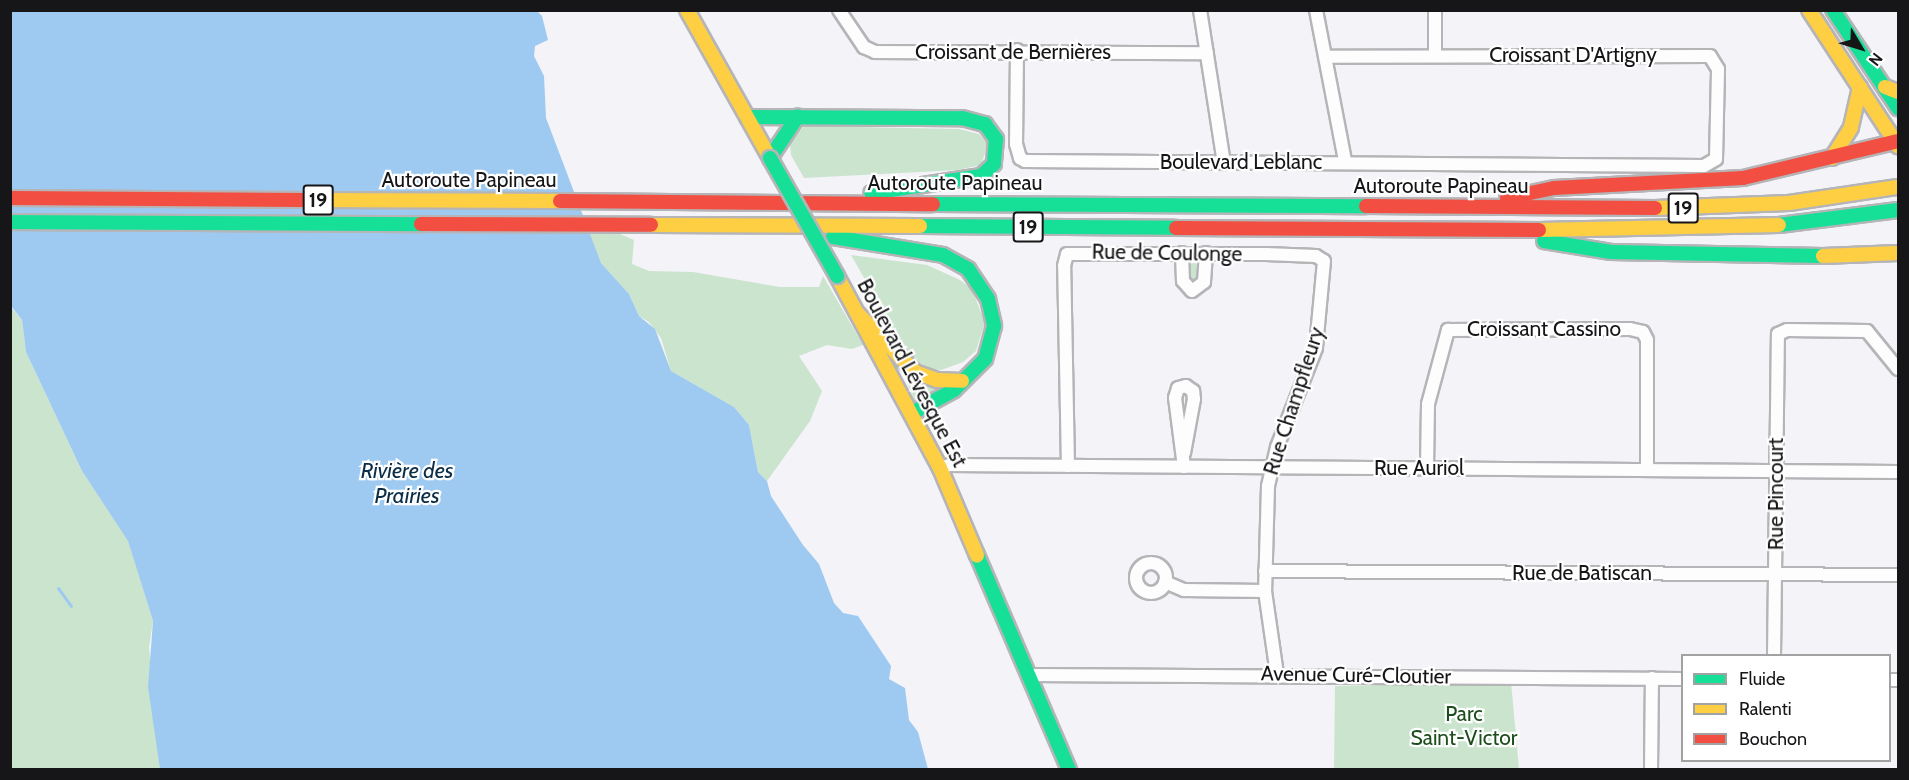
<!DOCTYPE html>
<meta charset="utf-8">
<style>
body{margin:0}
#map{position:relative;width:1909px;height:780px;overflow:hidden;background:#f3f3f8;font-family:Cabin,sans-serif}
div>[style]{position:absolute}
.green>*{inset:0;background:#cbe4cd}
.round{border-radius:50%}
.water>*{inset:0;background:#9ecaf2}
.stream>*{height:3px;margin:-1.5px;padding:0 1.5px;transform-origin:1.5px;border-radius:1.5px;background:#9ecaf2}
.roads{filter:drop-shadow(2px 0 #b5b5b8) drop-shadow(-2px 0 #b5b5b8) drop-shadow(0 2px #b5b5b8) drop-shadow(0 -2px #b5b5b8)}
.street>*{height:12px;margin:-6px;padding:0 6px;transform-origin:6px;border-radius:6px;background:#fdfdfe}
.street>.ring{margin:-6px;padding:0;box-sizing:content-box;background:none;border:12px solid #fdfdfe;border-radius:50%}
.fast>*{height:14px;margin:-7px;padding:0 7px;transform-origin:7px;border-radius:7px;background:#16e098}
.slow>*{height:14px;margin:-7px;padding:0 7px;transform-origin:7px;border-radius:7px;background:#ffcf43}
.jam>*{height:14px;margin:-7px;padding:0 7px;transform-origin:7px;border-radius:7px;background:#f24e42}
.bridges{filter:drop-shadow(2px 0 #b5b5b8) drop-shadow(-2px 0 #b5b5b8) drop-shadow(0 2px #b5b5b8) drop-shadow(0 -2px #b5b5b8)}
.fast-bridge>*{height:14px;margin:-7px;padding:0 7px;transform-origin:7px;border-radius:7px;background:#16e098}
span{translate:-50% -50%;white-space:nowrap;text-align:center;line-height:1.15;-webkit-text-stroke:4.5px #fff;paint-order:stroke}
.shield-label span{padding:2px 4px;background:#fff;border:2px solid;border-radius:4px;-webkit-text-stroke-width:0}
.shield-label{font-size:20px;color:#161619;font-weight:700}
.street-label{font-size:21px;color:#161619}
.park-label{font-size:21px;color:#1c4d1c}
.water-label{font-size:22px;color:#0a2d48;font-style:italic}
.frame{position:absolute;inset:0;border:12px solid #161619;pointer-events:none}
.legend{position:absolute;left:1681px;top:654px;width:210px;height:108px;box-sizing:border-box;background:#fff;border:2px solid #a2a2a3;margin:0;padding:8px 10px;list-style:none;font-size:18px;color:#161619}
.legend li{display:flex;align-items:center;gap:12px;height:30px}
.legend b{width:30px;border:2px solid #a2a2a3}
.north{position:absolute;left:1831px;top:18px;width:60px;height:60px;-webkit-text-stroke:4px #fff;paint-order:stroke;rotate:128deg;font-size:16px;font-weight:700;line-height:24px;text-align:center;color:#161619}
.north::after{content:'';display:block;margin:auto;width:21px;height:27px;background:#161619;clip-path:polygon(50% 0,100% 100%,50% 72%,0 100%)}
</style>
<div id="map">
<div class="green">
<div style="clip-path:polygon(804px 126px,959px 129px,979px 134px,988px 144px,981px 165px,958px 170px,804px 178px,791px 155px,790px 144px)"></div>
<div style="clip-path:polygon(589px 234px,620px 234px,634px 240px,632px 264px,649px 271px,693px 272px,780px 287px,819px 287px,823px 276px,863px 345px,852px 349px,827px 345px,799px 356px,822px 391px,810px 421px,767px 481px,758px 472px,749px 425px,734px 407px,671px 371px,661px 338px,649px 322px,639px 316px,629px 294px,601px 263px)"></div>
<div style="clip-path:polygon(851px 255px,927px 265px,960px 280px,972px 289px,985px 323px,976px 351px,963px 362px,941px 370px,930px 369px,908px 355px)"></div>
<div class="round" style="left:1186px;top:263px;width:16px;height:16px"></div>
<div style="clip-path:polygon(10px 306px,22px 320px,26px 352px,82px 471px,128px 540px,153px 621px,149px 647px,160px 769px,11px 769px)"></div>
<div style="clip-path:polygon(901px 369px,947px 384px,915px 401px)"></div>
<div style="clip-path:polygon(1511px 682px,1519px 769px,1334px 770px,1335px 686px)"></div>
</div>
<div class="water">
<div style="clip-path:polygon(11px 11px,537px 11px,542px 16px,548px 40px,535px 46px,534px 56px,544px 76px,546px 118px,601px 263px,629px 294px,639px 316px,655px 329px,671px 371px,734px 407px,749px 425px,758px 472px,767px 481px,771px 496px,803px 545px,819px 564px,834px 603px,843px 613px,858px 616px,891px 666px,889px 679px,905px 688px,909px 720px,918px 732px,928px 769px,160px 769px,148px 687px,153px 621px,128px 541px,82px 471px,26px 352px,22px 320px,11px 306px)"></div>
</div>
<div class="stream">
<div style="left:58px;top:588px;width:22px;rotate:54deg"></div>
</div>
<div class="roads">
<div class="street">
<div style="left:839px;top:10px;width:45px;rotate:56deg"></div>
<div style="left:864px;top:47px;width:12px;rotate:24deg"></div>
<div style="left:875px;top:52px;width:332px;rotate:0.2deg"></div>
<div style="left:1200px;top:10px;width:155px;rotate:81.1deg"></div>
<div style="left:1316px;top:10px;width:154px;rotate:79.1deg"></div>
<div style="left:1017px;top:50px;width:94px;rotate:90.6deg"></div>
<div style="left:1016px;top:144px;width:15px;rotate:74deg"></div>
<div style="left:1020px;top:158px;width:6px;rotate:31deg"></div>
<div style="left:1025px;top:161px;width:679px;rotate:0.42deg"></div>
<div style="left:1704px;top:166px;width:14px;rotate:-30deg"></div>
<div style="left:1716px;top:159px;width:90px;rotate:-88.7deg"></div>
<div style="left:1718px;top:69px;width:15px;rotate:-122deg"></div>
<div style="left:1710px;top:56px;width:383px;rotate:179.9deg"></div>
<div style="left:1435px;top:54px;width:44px;rotate:-90deg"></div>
<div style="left:1182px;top:253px;width:28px;rotate:88deg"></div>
<div style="left:1183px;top:281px;width:13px;rotate:48deg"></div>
<div style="left:1192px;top:291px;width:15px;rotate:-37deg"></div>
<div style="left:1204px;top:282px;width:29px;rotate:-86deg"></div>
<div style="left:1068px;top:466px;width:200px;rotate:-91.1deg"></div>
<div style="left:1064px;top:266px;width:12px;rotate:-76deg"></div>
<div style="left:1067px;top:254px;width:199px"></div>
<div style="left:1266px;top:254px;width:50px;rotate:2.3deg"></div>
<div style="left:1316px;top:256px;width:9px;rotate:32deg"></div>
<div style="left:1324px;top:261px;width:87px;rotate:95.3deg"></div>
<div style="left:1316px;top:348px;width:106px;rotate:111.5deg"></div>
<div style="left:1277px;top:447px;width:40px;rotate:103deg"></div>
<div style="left:1268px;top:486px;width:105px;rotate:91.6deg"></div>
<div style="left:1265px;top:591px;width:84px;rotate:81.8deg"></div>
<div style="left:1184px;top:467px;width:70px;rotate:-97.4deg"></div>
<div style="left:1175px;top:398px;width:10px;rotate:-73deg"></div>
<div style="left:1178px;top:388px;width:8px;rotate:-14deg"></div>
<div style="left:1186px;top:386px;width:9px;rotate:36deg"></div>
<div style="left:1193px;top:391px;width:8px;rotate:83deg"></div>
<div style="left:1194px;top:399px;width:55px;rotate:100.5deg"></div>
<div style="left:940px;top:468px;width:10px;rotate:-17deg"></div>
<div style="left:950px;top:465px;width:948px;rotate:0.42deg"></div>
<div style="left:1427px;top:468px;width:64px;rotate:-89.1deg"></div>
<div style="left:1428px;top:404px;width:77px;rotate:-74.9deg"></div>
<div style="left:1448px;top:330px;width:182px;rotate:-0.3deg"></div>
<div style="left:1630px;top:329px;width:13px;rotate:13deg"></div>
<div style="left:1643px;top:332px;width:9px;rotate:63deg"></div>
<div style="left:1647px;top:340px;width:130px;rotate:90deg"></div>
<div class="ring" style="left:1136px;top:563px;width:18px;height:18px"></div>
<div style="left:1265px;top:571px;width:633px;rotate:0.36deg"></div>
<div style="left:1165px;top:582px;width:21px;rotate:23deg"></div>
<div style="left:1184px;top:590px;width:81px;rotate:0.7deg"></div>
<div style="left:1774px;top:656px;width:322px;rotate:-89.3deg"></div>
<div style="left:1778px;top:334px;width:10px;rotate:-24deg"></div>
<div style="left:1787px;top:330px;width:80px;rotate:0.7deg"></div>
<div style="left:1867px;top:331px;width:49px;rotate:50.8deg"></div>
<div style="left:1030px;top:675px;width:652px;rotate:0.35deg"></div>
<div style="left:1890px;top:680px;width:8px"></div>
<div style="left:1651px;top:770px;width:92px;rotate:-89.4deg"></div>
</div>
<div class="fast">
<div style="left:1833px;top:10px;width:118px;rotate:56.4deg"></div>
<div style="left:747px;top:117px;width:215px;rotate:0.3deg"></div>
<div style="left:962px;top:118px;width:24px;rotate:15deg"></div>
<div style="left:985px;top:124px;width:19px;rotate:54deg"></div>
<div style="left:996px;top:139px;width:25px;rotate:95deg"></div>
<div style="left:994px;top:164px;width:18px;rotate:137deg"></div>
<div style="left:981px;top:176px;width:111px;rotate:171.2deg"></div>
<div style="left:770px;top:158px;width:50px;rotate:-56.3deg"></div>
<div style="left:933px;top:204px;width:433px;rotate:0.3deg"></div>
<div style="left:10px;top:222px;width:411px;rotate:0.3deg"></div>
<div style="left:1779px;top:225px;width:120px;rotate:-7.2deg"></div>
<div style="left:920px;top:226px;width:256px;rotate:0.4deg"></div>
<div style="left:833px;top:237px;width:111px;rotate:9.3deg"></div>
<div style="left:943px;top:255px;width:29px;rotate:29deg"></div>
<div style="left:968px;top:269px;width:36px;rotate:56deg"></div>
<div style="left:988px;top:299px;width:28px;rotate:77deg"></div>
<div style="left:994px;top:326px;width:34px;rotate:105deg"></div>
<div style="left:985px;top:359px;width:44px;rotate:135deg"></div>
<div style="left:954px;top:390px;width:48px;rotate:151.3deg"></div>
<div style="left:1544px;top:241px;width:68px;rotate:9.3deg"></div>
<div style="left:1611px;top:252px;width:212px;rotate:1.1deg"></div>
<div style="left:977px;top:555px;width:234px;rotate:66.8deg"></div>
</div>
<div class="slow">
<div style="left:687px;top:10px;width:170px;rotate:60.7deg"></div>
<div style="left:1809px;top:10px;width:163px;rotate:56.8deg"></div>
<div style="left:1885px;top:87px;width:14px;rotate:21deg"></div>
<div style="left:1832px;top:158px;width:36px;rotate:-58deg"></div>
<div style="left:1851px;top:127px;width:41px;rotate:-77.3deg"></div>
<div style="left:303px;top:200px;width:257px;rotate:0.2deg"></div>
<div style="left:1655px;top:208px;width:134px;rotate:-2.1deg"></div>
<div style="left:1789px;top:203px;width:110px;rotate:-8.4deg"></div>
<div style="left:651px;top:225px;width:269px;rotate:0.2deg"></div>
<div style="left:1539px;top:230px;width:240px;rotate:-1.2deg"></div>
<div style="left:1823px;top:256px;width:75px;rotate:-2.3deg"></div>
<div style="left:837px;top:276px;width:218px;rotate:61.8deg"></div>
<div style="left:940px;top:468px;width:95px;rotate:67deg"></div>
<div style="left:858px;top:314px;width:81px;rotate:45.5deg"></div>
<div style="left:915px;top:372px;width:23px;rotate:20deg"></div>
<div style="left:937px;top:380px;width:25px;rotate:2deg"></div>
</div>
<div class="jam">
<div style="left:10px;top:198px;width:293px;rotate:0.4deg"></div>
<div style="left:1507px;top:198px;width:48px;rotate:-12deg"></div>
<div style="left:1554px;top:188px;width:189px;rotate:-3deg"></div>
<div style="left:1743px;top:178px;width:159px;rotate:-13.4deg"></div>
<div style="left:560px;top:201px;width:373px;rotate:0.5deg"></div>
<div style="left:1366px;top:206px;width:289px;rotate:0.4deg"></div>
<div style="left:421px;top:224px;width:230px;rotate:0.2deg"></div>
<div style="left:1176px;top:228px;width:363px;rotate:0.3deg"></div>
</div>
</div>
<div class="bridges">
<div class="fast-bridge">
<div style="left:770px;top:158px;width:136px;rotate:60.4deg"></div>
</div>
</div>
<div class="shield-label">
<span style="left:318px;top:200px">19</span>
<span style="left:1683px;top:208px">19</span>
<span style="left:1028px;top:227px">19</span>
</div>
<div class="street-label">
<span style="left:1013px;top:52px">Croissant de Bernières</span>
<span style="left:1573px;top:55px">Croissant D'Artigny</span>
<span style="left:1241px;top:162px">Boulevard Leblanc</span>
<span style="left:469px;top:180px">Autoroute Papineau</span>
<span style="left:955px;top:183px">Autoroute Papineau</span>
<span style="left:1441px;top:186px">Autoroute Papineau</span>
<span style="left:1167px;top:253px;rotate:1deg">Rue de Coulonge</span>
<span style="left:1544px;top:329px">Croissant Cassino</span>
<span style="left:912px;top:373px;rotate:62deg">Boulevard Lévesque Est</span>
<span style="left:1294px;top:401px;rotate:-72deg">Rue Champfleury</span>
<span style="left:1419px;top:468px">Rue Auriol</span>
<span style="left:1776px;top:494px;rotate:-90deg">Rue Pincourt</span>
<span style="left:1582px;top:573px">Rue de Batiscan</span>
<span style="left:1356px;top:675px;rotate:1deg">Avenue Curé-Cloutier</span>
</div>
<div class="park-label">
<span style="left:1464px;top:726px">Parc<br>Saint-Victor</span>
</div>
<div class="water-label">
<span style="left:407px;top:483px">Rivière des<br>Prairies</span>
</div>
<div class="frame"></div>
<ul class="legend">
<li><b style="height:8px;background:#16e098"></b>Fluide</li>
<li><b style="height:8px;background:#ffcf43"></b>Ralenti</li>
<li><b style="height:8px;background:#f24e42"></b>Bouchon</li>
</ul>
<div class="north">N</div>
</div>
